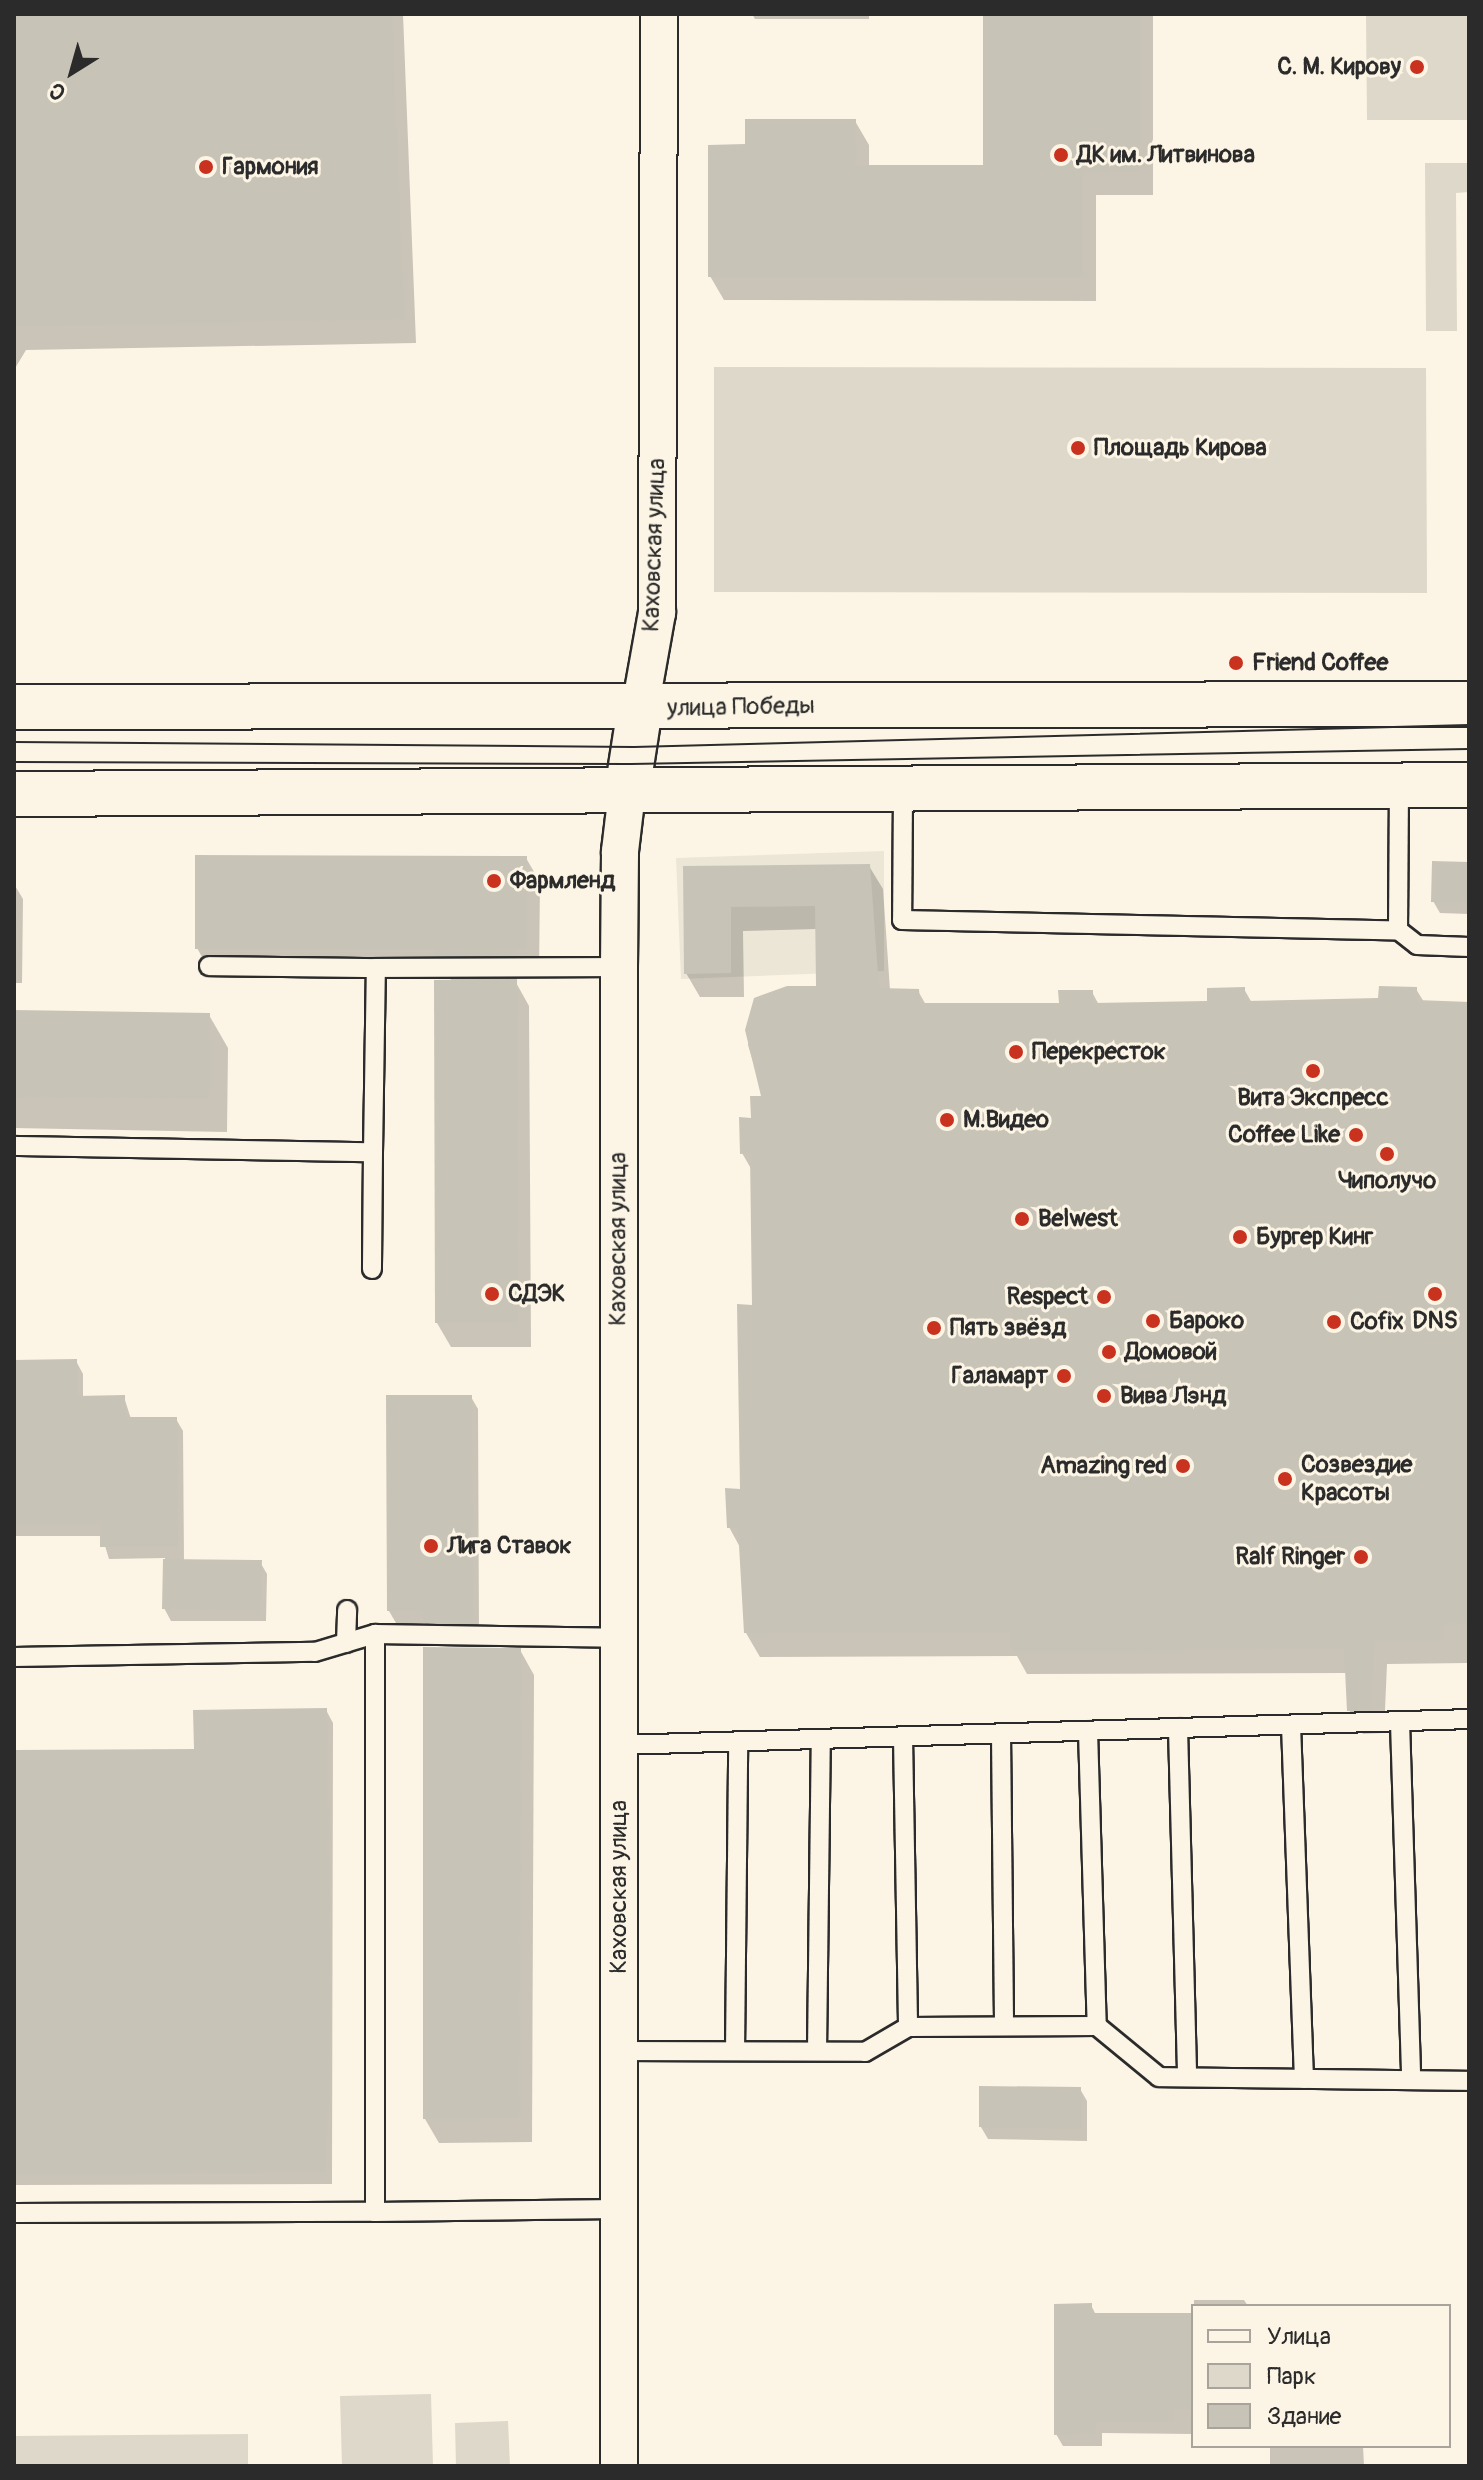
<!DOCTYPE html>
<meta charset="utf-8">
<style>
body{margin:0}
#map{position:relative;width:1483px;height:2480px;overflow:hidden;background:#fcf5e5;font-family:Pangolin,sans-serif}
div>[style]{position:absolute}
.built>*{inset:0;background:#ece6d7}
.green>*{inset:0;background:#ded8ca}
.shadow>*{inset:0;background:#0003}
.building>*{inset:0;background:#c8c3b7}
.roads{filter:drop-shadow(2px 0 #2b2b2b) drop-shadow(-2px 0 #2b2b2b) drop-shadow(0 2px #2b2b2b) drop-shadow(0 -2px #2b2b2b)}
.lane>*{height:18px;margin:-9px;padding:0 9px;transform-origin:9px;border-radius:9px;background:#fcf5e5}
.street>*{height:36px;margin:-18px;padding:0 18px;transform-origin:18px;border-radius:18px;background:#fcf5e5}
.primary>*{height:44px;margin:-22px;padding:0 22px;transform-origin:22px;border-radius:22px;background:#fcf5e5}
.tram>*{height:2px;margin:-1px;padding:0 1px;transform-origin:1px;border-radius:1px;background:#2b2b2b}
.dots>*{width:22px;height:22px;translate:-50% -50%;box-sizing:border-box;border:4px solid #fcf5e5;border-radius:50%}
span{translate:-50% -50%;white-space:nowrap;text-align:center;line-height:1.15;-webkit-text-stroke:6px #fcf5e5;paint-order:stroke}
.poi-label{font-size:24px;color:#2b2b2b;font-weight:700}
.right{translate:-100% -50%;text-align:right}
.left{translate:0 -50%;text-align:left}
.street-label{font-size:24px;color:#2b2b2b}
.frame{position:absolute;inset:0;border:16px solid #2b2b2b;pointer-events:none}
.legend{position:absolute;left:1191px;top:2304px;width:260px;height:144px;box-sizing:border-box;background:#fcf5e5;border:2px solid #a8a49b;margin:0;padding:10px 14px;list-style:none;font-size:24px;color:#2b2b2b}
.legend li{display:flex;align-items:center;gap:16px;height:40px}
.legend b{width:40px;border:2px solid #a8a49b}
.north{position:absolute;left:32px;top:32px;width:80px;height:80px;-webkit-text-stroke:6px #fcf5e5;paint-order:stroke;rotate:217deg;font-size:22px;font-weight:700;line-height:32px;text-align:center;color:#2b2b2b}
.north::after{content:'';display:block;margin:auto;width:28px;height:36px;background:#2b2b2b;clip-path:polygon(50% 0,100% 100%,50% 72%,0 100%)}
</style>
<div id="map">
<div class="built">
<div style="clip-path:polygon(884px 851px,884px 971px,681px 979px,676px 858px)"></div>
</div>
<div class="green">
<div style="clip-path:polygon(1366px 14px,1469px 14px,1469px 120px,1367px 120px)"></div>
<div style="clip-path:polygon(1425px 163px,1469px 163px,1469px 192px,1456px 193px,1457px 331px,1426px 331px)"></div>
<div style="clip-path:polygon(714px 367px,1426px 368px,1427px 593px,714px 592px)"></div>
<div style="clip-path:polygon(431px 2394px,433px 2466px,342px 2466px,340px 2396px)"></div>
<div style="clip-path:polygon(508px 2421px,510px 2466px,456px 2466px,455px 2423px)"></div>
<div style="clip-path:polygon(248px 2434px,248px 2466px,14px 2466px,14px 2436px)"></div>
</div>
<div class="shadow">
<div style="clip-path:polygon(14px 14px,403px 14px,416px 343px,26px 350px,14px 370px)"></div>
<div style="clip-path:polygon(752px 14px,869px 14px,869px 19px,755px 19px)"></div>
<div style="clip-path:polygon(985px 14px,1153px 14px,1153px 195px,1096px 195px,1096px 301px,724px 300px,710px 276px,855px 121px,869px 145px,869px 167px,985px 167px)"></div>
<div style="clip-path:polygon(526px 858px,540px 882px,539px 973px,514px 979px,529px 1006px,531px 1347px,451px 1347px,437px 1323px,452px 982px,447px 973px,211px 973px,197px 948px)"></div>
<div style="clip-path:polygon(1469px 864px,1469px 914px,1440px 913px,1433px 901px)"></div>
<div style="clip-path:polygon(869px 866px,883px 889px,890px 990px,918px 991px,926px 1005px,1061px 1005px,1092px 992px,1099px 1005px,1209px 1003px,1244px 989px,1252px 1003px,1380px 1000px,1416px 989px,1424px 1002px,1469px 1004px,1469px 1663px,1387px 1664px,1384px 1733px,1363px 1734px,1349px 1710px,1347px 1673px,1027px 1674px,1017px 1656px,760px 1657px,746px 1633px,741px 1549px,729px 1527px,743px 1491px,754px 1307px,753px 1172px,742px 1153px,764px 1098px,748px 1045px,755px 1000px,818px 988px,817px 929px,743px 931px,744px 997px,700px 997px,686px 973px,685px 868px)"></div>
<div style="clip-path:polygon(14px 884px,23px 899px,22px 983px,14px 983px)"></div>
<div style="clip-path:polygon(14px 1012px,209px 1015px,228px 1048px,227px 1132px,14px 1128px)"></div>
<div style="clip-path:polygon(76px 1361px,83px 1374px,83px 1398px,124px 1397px,131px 1419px,176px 1419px,183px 1431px,184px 1561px,260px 1562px,267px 1574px,266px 1621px,171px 1621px,164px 1608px,165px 1558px,109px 1559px,102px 1536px,16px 1536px,14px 1362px)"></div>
<div style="clip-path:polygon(471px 1397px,478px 1409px,479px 1635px,432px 1634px,425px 1623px,396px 1623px,389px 1611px)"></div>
<div style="clip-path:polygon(520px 1650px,534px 1675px,532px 2142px,439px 2143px,425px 2119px)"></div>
<div style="clip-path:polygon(326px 1710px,333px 1723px,332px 2184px,14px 2185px,14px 1752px,196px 1751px)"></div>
<div style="clip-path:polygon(1080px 2089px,1087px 2101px,1087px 2141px,988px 2139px,981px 2127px)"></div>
<div style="clip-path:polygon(1194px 2300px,1244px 2300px,1248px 2306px,1194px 2306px)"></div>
<div style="clip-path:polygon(1091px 2305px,1096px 2315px,1193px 2315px,1193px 2434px,1102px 2433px,1102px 2446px,1063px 2446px,1056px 2434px)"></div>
<div style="clip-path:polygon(1203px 2446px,1252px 2446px,1252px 2447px,1204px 2448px)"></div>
<div style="clip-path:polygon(1270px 2446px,1363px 2446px,1364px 2466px,1270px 2466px)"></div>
</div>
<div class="building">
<div style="clip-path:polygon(14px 14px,392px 14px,404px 319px,14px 326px)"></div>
<div style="clip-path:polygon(983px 14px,1140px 14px,1140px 172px,1083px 172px,1083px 277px,708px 277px,708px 145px,745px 144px,745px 119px,856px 119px,856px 165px,983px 165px)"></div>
<div style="clip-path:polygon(195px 855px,527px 856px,527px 950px,517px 950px,517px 955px,434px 956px,434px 949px,195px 949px)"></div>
<div style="clip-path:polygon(1432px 861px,1469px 862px,1469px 903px,1431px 902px)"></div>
<div style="clip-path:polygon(870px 864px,879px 988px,919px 989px,920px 1003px,1059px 1003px,1058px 990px,1093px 990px,1093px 1003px,1207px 1001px,1207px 988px,1245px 987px,1245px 1001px,1378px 998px,1379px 986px,1417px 987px,1417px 1000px,1469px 1002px,1469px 1624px,1444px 1622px,1444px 1640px,1374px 1640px,1371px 1710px,1347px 1711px,1344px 1649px,1011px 1651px,1010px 1633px,744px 1633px,738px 1528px,727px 1528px,725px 1488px,740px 1489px,737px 1304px,752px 1305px,750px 1153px,740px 1154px,739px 1117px,751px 1118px,750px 1096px,761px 1096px,745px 1030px,754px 998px,787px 986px,816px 986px,815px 906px,731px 907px,731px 973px,684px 974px,683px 866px)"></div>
<div style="clip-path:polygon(517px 979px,518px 1323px,435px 1323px,434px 980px)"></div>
<div style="clip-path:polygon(14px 1010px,210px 1013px,209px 1099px,14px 1096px)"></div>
<div style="clip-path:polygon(77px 1359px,77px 1396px,125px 1395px,125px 1417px,177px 1417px,178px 1547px,100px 1547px,100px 1524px,14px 1524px,14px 1360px)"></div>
<div style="clip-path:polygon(386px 1395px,472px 1395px,473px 1624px,423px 1623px,423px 1611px,387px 1611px)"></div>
<div style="clip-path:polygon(163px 1559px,262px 1560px,260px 1610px,162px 1609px)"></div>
<div style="clip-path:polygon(423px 1647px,521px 1648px,519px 2118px,423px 2119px)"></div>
<div style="clip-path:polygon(327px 1708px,331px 2019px,326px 2172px,14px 2174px,14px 1750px,194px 1749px,193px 1710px)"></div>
<div style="clip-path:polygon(979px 2086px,1081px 2087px,1081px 2129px,979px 2127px)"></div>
<div style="clip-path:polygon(1092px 2303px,1092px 2313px,1193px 2313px,1193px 2409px,1174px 2409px,1174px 2422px,1096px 2422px,1096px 2434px,1054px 2435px,1054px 2304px)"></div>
</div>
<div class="roads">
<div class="lane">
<div style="left:903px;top:792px;width:128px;rotate:90.4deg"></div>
<div style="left:902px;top:920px;width:496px;rotate:1.2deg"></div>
<div style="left:1398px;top:930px;width:24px;rotate:38deg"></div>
<div style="left:1417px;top:945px;width:52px;rotate:2.2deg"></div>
<div style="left:1398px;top:930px;width:145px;rotate:-89.6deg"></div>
<div style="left:209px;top:966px;width:167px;rotate:0.7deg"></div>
<div style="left:14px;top:1146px;width:359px;rotate:1deg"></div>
<div style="left:373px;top:1152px;width:117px;rotate:90.5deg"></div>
<div style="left:373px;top:1152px;width:184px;rotate:-89.1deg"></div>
<div style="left:376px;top:968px;width:243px;rotate:-0.2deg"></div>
<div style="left:346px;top:1643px;width:33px;rotate:-88deg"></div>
<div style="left:14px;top:1657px;width:301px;rotate:-1deg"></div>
<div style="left:315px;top:1652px;width:63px;rotate:-16.7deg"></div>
<div style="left:375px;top:1634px;width:242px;rotate:0.9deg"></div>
<div style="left:1400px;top:1722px;width:358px;rotate:88.2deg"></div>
<div style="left:1291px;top:1725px;width:354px;rotate:87.9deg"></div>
<div style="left:1178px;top:1728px;width:349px;rotate:88.5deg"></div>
<div style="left:1088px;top:1731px;width:295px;rotate:88.3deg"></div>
<div style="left:1001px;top:1734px;width:291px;rotate:89.4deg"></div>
<div style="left:903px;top:1737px;width:290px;rotate:89deg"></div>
<div style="left:620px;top:1745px;width:849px;rotate:-1.75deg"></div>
<div style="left:618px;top:2051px;width:247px;rotate:0.2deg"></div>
<div style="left:865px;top:2052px;width:50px;rotate:-30.2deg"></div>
<div style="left:908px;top:2027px;width:189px;rotate:-0.3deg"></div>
<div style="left:1097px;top:2026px;width:80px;rotate:39.4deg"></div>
<div style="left:1159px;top:2077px;width:310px;rotate:0.7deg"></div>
<div style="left:735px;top:2051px;width:310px;rotate:-89.4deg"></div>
<div style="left:817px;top:2051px;width:312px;rotate:-89.3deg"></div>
<div style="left:375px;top:2212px;width:243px;rotate:-0.7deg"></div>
<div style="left:14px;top:2213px;width:361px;rotate:-0.2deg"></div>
<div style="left:375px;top:2212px;width:578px;rotate:-90deg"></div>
</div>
<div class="street">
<div style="left:640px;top:708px;width:97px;rotate:-79.9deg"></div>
<div style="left:657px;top:613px;width:599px;rotate:-89.81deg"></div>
<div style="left:619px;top:2466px;width:1499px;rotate:-90deg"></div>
<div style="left:619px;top:967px;width:116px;rotate:-89.5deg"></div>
<div style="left:620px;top:851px;width:59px;rotate:-83.2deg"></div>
</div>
<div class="primary">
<div style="left:14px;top:707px;width:1455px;rotate:-0.12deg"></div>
<div style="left:627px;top:792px;width:85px;rotate:-81.2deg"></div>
<div style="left:14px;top:794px;width:1455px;rotate:-0.35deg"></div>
</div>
</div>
<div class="tram">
<div style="left:14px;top:742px;width:620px;rotate:0.46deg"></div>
<div style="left:634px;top:747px;width:835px;rotate:-1.51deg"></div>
<div style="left:14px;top:762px;width:617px;rotate:0.19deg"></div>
<div style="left:631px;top:764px;width:838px;rotate:-1.03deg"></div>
</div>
<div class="dots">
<div style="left:1417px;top:67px;background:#c8321e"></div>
<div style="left:1061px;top:155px;background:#c8321e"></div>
<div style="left:206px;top:167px;background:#c8321e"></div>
<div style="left:1078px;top:448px;background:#c8321e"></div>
<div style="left:1236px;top:663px;background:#c8321e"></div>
<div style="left:494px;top:881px;background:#c8321e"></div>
<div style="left:1016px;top:1052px;background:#c8321e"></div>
<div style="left:1313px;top:1071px;background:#c8321e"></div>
<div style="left:947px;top:1120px;background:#c8321e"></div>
<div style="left:1356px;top:1135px;background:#c8321e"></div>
<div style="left:1387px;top:1154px;background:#c8321e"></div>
<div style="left:1022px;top:1219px;background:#c8321e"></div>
<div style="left:1240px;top:1237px;background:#c8321e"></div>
<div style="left:492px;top:1294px;background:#c8321e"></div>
<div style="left:1435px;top:1294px;background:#c8321e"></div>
<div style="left:1104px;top:1297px;background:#c8321e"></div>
<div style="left:1153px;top:1321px;background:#c8321e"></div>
<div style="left:1334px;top:1322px;background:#c8321e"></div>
<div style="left:934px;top:1328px;background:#c8321e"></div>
<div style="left:1109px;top:1352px;background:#c8321e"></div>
<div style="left:1064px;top:1376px;background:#c8321e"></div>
<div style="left:1104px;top:1396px;background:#c8321e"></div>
<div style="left:1183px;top:1466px;background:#c8321e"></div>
<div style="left:1285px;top:1479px;background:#c8321e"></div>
<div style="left:431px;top:1546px;background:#c8321e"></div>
<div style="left:1361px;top:1557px;background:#c8321e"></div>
</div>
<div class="poi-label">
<span class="right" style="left:1401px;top:67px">С. М. Кирову</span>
<span class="left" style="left:1077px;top:155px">ДК им. Литвинова</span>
<span class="left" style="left:222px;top:167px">Гармония</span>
<span class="left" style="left:1094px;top:448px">Площадь Кирова</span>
<span class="left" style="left:1252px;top:663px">Friend Coffee</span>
<span class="left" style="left:510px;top:881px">Фармленд</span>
<span class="left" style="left:1032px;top:1052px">Перекресток</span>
<span style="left:1313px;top:1098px">Вита Экспресс</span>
<span class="left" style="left:963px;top:1120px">М.Видео</span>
<span class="right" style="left:1340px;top:1135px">Coffee Like</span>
<span style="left:1387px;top:1181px">Чиполучо</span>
<span class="left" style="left:1038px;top:1219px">Belwest</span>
<span class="left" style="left:1256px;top:1237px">Бургер Кинг</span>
<span class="left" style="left:508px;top:1294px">СДЭК</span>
<span class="right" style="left:1088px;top:1297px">Respect</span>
<span class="left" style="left:1169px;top:1321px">Бароко</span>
<span style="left:1435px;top:1321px">DNS</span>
<span class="left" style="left:1350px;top:1322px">Cofix</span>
<span class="left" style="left:950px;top:1328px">Пять звёзд</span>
<span class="left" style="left:1125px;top:1352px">Домовой</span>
<span class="right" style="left:1048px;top:1376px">Галамарт</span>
<span class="left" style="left:1120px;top:1396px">Вива Лэнд</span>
<span class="left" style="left:1301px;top:1479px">Созвездие<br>Красоты</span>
<span class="right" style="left:1167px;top:1466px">Amazing red</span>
<span class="left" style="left:447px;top:1546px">Лига Ставок</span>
<span class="right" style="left:1345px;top:1557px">Ralf Ringer</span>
</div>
<div class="street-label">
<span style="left:654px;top:545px;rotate:-88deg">Каховская улица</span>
<span style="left:741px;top:707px;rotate:-1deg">улица Победы</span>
<span style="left:618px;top:1239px;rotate:-90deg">Каховская улица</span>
<span style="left:619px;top:1887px;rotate:-90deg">Каховская улица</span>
</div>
<div class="frame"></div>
<ul class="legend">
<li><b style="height:10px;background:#fcf5e5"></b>Улица</li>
<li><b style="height:22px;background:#ded8ca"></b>Парк</li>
<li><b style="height:22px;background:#c8c3b7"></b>Здание</li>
</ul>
<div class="north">С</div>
</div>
